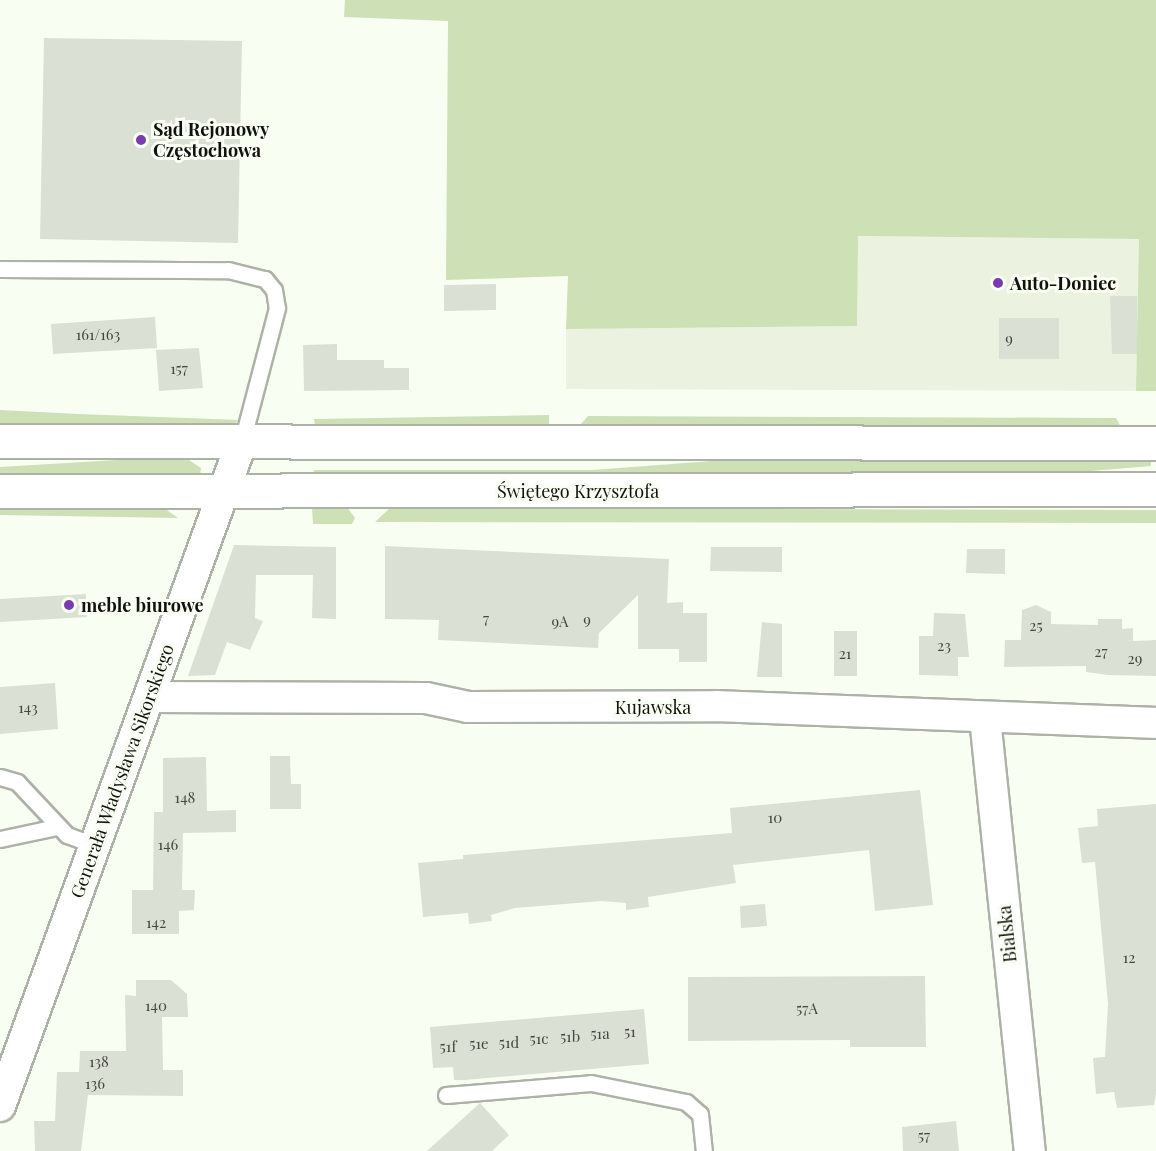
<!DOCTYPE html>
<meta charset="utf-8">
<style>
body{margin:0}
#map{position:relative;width:1156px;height:1151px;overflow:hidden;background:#f9fef2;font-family:"Playfair Display",serif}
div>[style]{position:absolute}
.built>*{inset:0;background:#ebf3e0}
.green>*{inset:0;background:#cee0b5}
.building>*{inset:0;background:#dbe0d5}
.roads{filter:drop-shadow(2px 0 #adb2a7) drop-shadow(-2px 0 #adb2a7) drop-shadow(0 2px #adb2a7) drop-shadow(0 -2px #adb2a7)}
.lane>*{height:15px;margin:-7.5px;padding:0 7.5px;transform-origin:7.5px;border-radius:7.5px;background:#fff}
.street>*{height:30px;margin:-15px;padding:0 15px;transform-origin:15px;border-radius:15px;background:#fff}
.secondary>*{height:33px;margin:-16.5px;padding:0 16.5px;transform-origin:16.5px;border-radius:16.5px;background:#fff}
.dots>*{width:16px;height:16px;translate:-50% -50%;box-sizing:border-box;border:3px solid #f9fef2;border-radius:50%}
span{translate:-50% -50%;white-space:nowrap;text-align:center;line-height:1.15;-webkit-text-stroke:6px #f9fef2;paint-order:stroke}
.number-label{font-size:15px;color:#444640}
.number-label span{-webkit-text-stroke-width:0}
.poi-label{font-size:18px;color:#11120e;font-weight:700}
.left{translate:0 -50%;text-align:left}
.street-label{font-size:18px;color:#11120e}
</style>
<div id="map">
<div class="built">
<div style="clip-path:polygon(857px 236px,1140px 239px,1136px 391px,566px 389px,566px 329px,856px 326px)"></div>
</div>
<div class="green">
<div style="clip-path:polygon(345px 0,1156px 0,1156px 391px,1136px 391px,1139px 239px,858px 236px,857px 326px,566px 329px,568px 276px,446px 280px,448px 21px,344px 17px)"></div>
<div style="clip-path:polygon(0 410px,78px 414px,239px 420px,231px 426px,0 424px)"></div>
<div style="clip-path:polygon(549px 415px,549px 428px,315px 426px,314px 419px)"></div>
<div style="clip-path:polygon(588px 416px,1116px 418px,1122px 429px,578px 427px)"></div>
<div style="clip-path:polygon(183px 456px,201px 468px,200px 478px,0 479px,0 467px)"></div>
<div style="clip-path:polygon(739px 459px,1151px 459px,1151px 466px,1008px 478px,314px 479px,314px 470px,592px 470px)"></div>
<div style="clip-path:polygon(0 506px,164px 508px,178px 518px,0 515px)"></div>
<div style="clip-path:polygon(347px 507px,355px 518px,352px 524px,313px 524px,312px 508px)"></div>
<div style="clip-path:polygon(390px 508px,1156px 510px,1156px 523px,375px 522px)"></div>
</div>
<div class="building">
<div style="clip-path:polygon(44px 38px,242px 41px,238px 243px,40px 239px)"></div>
<div style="clip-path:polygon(496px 284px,496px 310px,444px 311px,444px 285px)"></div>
<div style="clip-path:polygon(1110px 296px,1137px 296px,1137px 354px,1112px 354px)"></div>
<div style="clip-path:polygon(155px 317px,157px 348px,53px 354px,51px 324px)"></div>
<div style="clip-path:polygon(999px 318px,1059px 318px,1059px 359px,999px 359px)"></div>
<div style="clip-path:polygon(337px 344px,337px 360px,384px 360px,384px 368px,409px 368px,409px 390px,304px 391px,303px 345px)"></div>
<div style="clip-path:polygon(199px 348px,203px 388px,159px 391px,156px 350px)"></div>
<div style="clip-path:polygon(234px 545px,336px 547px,336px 619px,312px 618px,313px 575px,256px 575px,255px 618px,263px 621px,250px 650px,227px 642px,215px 675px,188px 676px)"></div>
<div style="clip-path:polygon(385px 546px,669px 559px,667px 603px,683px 602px,683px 613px,707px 613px,707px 662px,679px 662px,679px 649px,638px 649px,638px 595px,599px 633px,598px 648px,438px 640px,439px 620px,385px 619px)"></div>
<div style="clip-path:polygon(711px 547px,782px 547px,782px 572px,710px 571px)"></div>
<div style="clip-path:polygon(967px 549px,1005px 549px,1005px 574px,966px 573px)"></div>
<div style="clip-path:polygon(86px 594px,87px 617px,0 622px,0 599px)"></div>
<div style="clip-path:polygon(1036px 605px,1051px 612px,1051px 624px,1098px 625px,1098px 619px,1122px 619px,1122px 629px,1133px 628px,1133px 641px,1156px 640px,1156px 676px,1108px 675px,1086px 672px,1086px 666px,1004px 667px,1005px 640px,1021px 640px,1022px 610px)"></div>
<div style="clip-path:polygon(934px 613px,965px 614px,969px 657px,958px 657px,958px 676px,919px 675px,919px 636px,933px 636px)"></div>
<div style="clip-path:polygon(762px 622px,782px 624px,782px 677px,757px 677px)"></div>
<div style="clip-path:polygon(834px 631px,857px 631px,857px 676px,834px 676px)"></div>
<div style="clip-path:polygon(55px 683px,58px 729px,0 734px,0 687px)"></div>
<div style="clip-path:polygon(270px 756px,290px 756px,291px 784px,301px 784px,301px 809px,270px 809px)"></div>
<div style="clip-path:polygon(206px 757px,207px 811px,236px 810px,236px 832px,183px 833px,182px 890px,195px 890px,194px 910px,179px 911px,179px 934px,132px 934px,132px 890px,153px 890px,154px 812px,163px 812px,163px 758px)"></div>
<div style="clip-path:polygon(920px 790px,933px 905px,875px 911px,869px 850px,733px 865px,736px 883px,648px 897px,649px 907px,626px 910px,626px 903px,602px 901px,515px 908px,491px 915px,492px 921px,469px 924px,468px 913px,423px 917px,418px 863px,463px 859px,463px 855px,732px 833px,730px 808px)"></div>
<div style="clip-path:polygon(1156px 804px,1156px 1094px,1154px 1105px,1117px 1108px,1114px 1092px,1096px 1094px,1093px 1058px,1105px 1057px,1108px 1004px,1095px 862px,1082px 863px,1078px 828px,1098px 826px,1097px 809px)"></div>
<div style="clip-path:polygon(765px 904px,767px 926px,741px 928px,740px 906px)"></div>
<div style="clip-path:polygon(925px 976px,926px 1047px,850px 1047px,850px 1040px,688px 1041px,688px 977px)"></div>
<div style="clip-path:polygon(136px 980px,171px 980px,187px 994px,188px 1017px,162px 1017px,163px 1070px,183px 1070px,183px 1096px,88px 1095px,81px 1151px,35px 1151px,34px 1121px,55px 1121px,57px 1072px,79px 1072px,80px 1051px,126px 1051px,125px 995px,136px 996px)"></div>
<div style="clip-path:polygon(644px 1009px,649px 1064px,464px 1080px,454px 1080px,453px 1067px,433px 1068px,430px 1027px)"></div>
<div style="clip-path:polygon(480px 1103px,509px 1135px,492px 1151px,427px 1151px)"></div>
<div style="clip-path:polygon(956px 1121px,959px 1151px,903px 1151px,902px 1127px)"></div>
</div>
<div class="roads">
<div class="lane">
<div style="left:0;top:269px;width:228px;rotate:0.3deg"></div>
<div style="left:228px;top:270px;width:38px;rotate:14deg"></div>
<div style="left:265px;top:279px;width:14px;rotate:51deg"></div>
<div style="left:274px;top:290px;width:18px;rotate:81deg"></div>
<div style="left:277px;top:308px;width:138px;rotate:104.7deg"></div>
<div style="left:0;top:777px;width:18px;rotate:16deg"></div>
<div style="left:17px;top:782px;width:73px;rotate:46.7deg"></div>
<div style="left:67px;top:835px;width:30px;rotate:20deg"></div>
<div style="left:0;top:839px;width:57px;rotate:-12.1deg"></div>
<div style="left:446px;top:1095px;width:145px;rotate:-4.7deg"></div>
<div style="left:591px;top:1083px;width:97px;rotate:11.3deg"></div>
<div style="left:686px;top:1102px;width:18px;rotate:41deg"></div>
<div style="left:700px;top:1114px;width:37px;rotate:84deg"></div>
</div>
<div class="street">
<div style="left:150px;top:697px;width:276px;rotate:0.2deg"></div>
<div style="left:426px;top:698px;width:43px;rotate:12.1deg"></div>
<div style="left:468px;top:707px;width:249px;rotate:-0.2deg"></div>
<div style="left:717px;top:706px;width:439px;rotate:2.2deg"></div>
<div style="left:985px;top:718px;width:435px;rotate:84.1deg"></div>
<div style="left:0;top:1106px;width:708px;rotate:-70deg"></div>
</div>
<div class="secondary">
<div style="left:0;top:441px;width:1156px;rotate:0.1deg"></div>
<div style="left:0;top:491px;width:1156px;rotate:-0.1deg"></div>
</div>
</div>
<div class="dots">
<div style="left:141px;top:140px;background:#7b3bb0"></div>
<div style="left:998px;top:283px;background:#7b3bb0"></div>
<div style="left:69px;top:605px;background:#7b3bb0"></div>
</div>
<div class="number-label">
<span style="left:98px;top:335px">161/163</span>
<span style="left:1009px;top:339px">9</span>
<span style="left:179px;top:369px">157</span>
<span style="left:486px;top:619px">7</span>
<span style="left:587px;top:620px">9</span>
<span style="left:560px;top:622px">9A</span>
<span style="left:1036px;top:626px">25</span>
<span style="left:944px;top:646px">23</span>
<span style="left:1101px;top:652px">27</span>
<span style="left:845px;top:654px">21</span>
<span style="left:1135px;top:659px">29</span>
<span style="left:28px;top:708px">143</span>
<span style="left:185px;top:798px">148</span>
<span style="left:775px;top:818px">10</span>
<span style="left:168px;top:845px">146</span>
<span style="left:156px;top:923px">142</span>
<span style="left:1129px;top:958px">12</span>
<span style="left:156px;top:1006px">140</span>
<span style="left:807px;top:1009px">57A</span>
<span style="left:630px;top:1032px">51</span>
<span style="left:600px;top:1034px">51a</span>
<span style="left:570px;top:1037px">51b</span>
<span style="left:539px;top:1039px">51c</span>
<span style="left:509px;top:1043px">51d</span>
<span style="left:479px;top:1044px">51e</span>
<span style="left:448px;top:1047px">51f</span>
<span style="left:99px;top:1062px">138</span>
<span style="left:95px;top:1084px">136</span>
<span style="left:924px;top:1136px">57</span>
</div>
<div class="poi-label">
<span class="left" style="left:153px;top:140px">Sąd Rejonowy<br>Częstochowa</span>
<span class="left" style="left:1010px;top:283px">Auto-Doniec</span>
<span class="left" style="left:81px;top:605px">meble biurowe</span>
</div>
<div class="street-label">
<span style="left:578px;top:491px">Świętego Krzysztofa</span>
<span style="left:653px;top:707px">Kujawska</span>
<span style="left:122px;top:771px;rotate:-70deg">Generała Władysława Sikorskiego</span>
<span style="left:1007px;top:934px;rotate:-96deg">Bialska</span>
</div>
</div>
